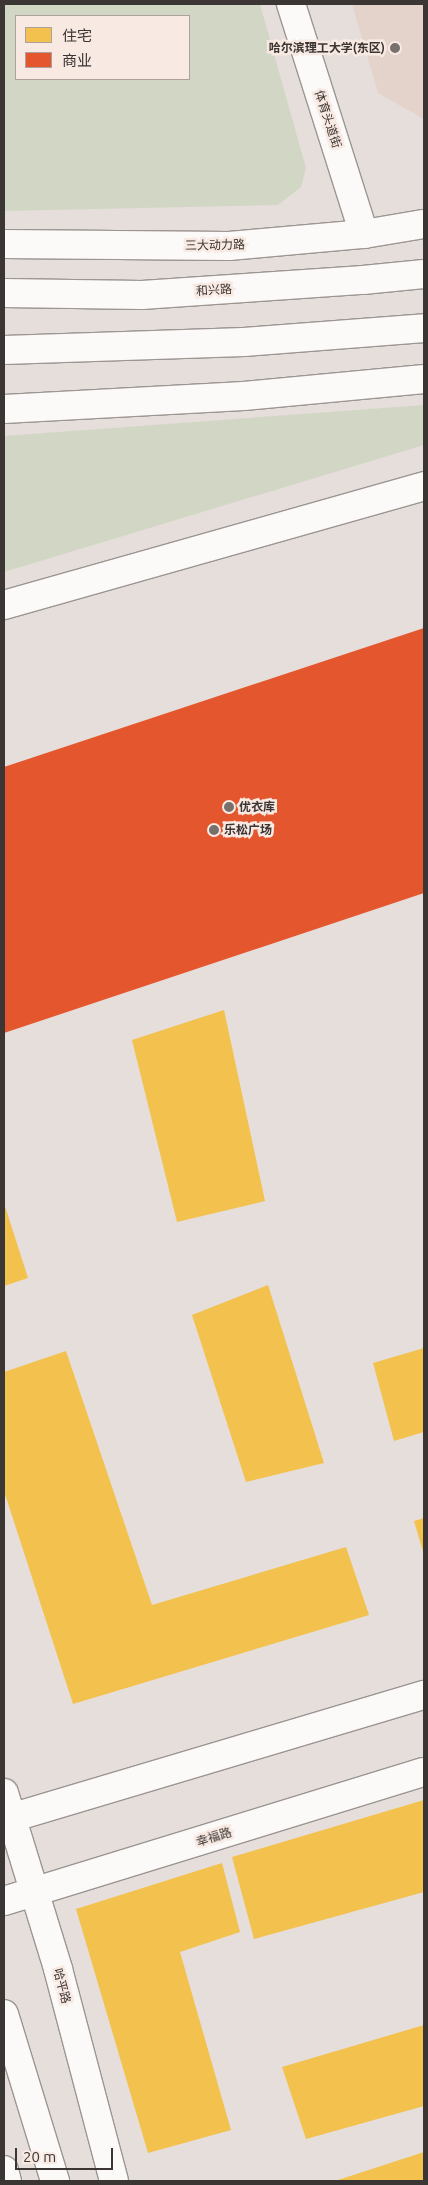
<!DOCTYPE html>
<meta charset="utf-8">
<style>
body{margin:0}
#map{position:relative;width:428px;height:2185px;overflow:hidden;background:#e6deda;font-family:Ubuntu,"Noto Sans SC",sans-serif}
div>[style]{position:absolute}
.built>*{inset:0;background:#e3d3cb}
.green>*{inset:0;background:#d2d7c5}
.homes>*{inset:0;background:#f2c14e}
.shops>*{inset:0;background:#e4572e}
.roads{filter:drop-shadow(1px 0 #9c9592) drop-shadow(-1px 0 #9c9592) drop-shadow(0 1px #9c9592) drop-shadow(0 -1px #9c9592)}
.secondary>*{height:28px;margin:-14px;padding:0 14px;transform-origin:14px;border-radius:14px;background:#fbfaf9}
.highway>*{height:28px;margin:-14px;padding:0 14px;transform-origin:14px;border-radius:14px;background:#fbfaf9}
.dots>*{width:14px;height:14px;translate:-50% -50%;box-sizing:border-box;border:2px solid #f8e9e2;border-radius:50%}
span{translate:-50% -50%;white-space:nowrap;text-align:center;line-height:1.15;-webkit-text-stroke:5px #f8e9e2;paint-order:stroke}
.poi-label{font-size:12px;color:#3b3533;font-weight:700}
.right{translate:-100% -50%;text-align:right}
.left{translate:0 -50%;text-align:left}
.street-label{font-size:12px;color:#3b3533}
.frame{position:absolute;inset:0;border:5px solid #3b3533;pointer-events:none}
.legend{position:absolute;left:15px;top:15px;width:175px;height:65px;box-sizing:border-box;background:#f8e9e2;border:1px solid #aca19c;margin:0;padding:6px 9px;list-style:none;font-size:15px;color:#3b3533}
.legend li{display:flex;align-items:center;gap:10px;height:25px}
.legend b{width:25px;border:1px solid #aca19c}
.scale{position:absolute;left:15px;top:2148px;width:98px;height:22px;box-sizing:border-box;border:2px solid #3b3533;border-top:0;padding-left:6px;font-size:15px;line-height:18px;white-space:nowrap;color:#3b3533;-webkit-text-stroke:4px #f8e9e2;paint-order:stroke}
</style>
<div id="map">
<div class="built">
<div style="clip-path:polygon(352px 4px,424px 4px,424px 119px,378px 93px)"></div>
</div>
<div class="green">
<div style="clip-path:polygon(evenodd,4px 4px,260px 4px,306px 168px,301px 187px,278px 205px,4px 211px,4px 4px,16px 16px,189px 16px,189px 79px,16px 79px,16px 16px)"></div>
<div style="clip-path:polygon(424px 405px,424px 445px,4px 572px,4px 436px)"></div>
</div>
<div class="homes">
<div style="clip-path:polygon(224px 1010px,265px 1201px,177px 1222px,132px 1040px)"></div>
<div style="clip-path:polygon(4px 1203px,28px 1278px,4px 1286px)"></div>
<div style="clip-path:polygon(268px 1285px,324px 1463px,246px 1482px,192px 1315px)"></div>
<div style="clip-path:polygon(424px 1348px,424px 1432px,394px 1441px,373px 1363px)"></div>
<div style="clip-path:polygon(66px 1351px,152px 1605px,346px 1547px,369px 1615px,73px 1704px,4px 1491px,4px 1372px)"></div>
<div style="clip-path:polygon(424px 1518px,424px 1555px,414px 1521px)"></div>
<div style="clip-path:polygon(424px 1800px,424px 1892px,254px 1939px,232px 1857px)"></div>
<div style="clip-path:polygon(222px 1863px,240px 1932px,180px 1952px,231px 2130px,148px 2153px,76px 1909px)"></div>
<div style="clip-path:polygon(424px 2025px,424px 2106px,306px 2139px,282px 2067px)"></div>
<div style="clip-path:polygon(424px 2152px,424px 2181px,335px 2181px)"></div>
</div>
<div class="shops">
<div style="clip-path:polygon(424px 628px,424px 893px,4px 1033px,4px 767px)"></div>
</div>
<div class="roads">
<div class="secondary">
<div style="left:291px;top:4px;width:241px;rotate:72.4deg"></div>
<div style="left:4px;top:605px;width:437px;rotate:-15.8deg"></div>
<div style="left:4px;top:1820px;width:438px;rotate:-16.6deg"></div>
<div style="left:4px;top:1901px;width:439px;rotate:-17.1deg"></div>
</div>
<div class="highway">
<div style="left:4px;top:244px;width:225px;rotate:0.5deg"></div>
<div style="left:229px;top:246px;width:136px;rotate:-5.1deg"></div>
<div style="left:364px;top:234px;width:61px;rotate:-9.5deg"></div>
<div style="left:4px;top:293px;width:138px;rotate:0.8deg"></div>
<div style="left:142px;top:295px;width:222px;rotate:-3.9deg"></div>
<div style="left:363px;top:280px;width:61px;rotate:-5.6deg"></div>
<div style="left:4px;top:350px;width:240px;rotate:-1.9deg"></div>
<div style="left:244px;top:342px;width:181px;rotate:-4.4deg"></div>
<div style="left:4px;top:409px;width:240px;rotate:-3.1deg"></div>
<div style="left:244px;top:396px;width:181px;rotate:-5.4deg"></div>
<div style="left:4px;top:1793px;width:184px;rotate:72.9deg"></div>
<div style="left:58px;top:1969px;width:219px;rotate:75.2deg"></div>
<div style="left:4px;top:2014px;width:175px;rotate:73deg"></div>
<div style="left:4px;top:2170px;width:11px;rotate:75deg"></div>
</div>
</div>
<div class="dots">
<div style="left:395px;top:48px;background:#77706d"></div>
<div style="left:229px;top:807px;background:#77706d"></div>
<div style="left:214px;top:830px;background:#77706d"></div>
</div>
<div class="poi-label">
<span class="right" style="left:385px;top:48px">哈尔滨理工大学(东区)</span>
<span class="left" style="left:239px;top:807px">优衣库</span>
<span class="left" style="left:224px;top:830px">乐松广场</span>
</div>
<div class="street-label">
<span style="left:328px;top:119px;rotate:72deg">体育头道街</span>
<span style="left:215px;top:245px;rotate:-1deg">三大动力路</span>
<span style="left:214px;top:290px;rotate:-4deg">和兴路</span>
<span style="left:214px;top:1837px;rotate:-17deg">幸福路</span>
<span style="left:62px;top:1986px;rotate:75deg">哈平路</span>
</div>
<div class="frame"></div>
<ul class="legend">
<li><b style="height:14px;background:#f2c14e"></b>住宅</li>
<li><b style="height:14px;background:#e4572e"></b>商业</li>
</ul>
<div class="scale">20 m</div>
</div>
